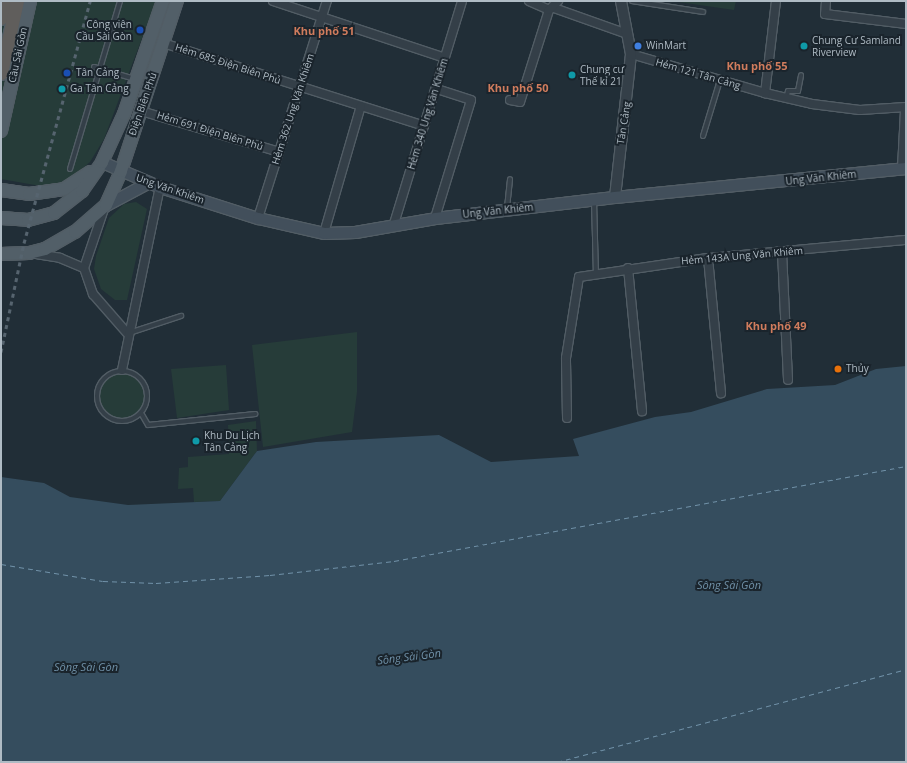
<!DOCTYPE html>
<meta charset="utf-8">
<style>
body{margin:0}
#map{position:relative;width:907px;height:763px;overflow:hidden;background:#212e37;font-family:"Open Sans",sans-serif}
div>[style]{position:absolute}
.green>*{inset:0;background:#263c39}
.round{border-radius:50%}
.water>*{inset:0;background:#354d5e}
.ferry>*{height:1px;margin-top:-0.5px;transform-origin:0;background:repeating-linear-gradient(90deg,#7091a8 0 5px,transparent 0 9px)}
.roads{filter:drop-shadow(1px 0 #525d65) drop-shadow(-1px 0 #525d65) drop-shadow(0 1px #525d65) drop-shadow(0 -1px #525d65)}
.service>*{height:4px;margin:-2px;padding:0 2px;transform-origin:2px;border-radius:2px;background:#343f48}
.service>.ring{margin:-2px;padding:0;box-sizing:content-box;background:none;border:4px solid #343f48;border-radius:50%}
.minor>*{height:8px;margin:-4px;padding:0 4px;transform-origin:4px;border-radius:4px;background:#343f48}
.tertiary>*{height:10px;margin:-5px;padding:0 5px;transform-origin:5px;border-radius:5px;background:#343f48}
.secondary>*{height:11px;margin:-5.5px;padding:0 5.5px;transform-origin:5.5px;border-radius:5.5px;background:#424f5b}
.primary>*{height:12px;margin:-6px;padding:0 6px;transform-origin:6px;border-radius:6px;background:#525f68}
.trunk>*{height:13px;margin:-6.5px;padding:0 6.5px;transform-origin:6.5px;border-radius:6.5px;background:#605e5c}
.rail>*{height:3px;margin-top:-1.5px;transform-origin:0;background:repeating-linear-gradient(90deg,#56646f 0 4px,transparent 0 8px)}
.dots>*{width:11px;height:11px;translate:-50% -50%;box-sizing:border-box;border:2px solid #1a242c;border-radius:50%}
span{translate:-50% -50%;white-space:nowrap;text-align:center;line-height:1.15;-webkit-text-stroke:4px #1a242c;paint-order:stroke}
.poi-label{font-size:10px;color:#afbbc4}
.right{translate:-100% -50%;text-align:right}
.left{translate:0 -50%;text-align:left}
.street-label{font-size:10px;color:#afbbc4}
.neighbourhood-label{font-size:11px;color:#d07c5d;font-weight:700}
.water-label{font-size:11px;color:#7091a8;font-style:italic}
.frame{position:absolute;inset:0;border:2px solid #afbbc4;pointer-events:none}
</style>
<div id="map">
<div class="green">
<div style="clip-path:polygon(1px 1px,156px 1px,104px 139px,90px 162px,70px 179px,46px 187px,1px 179px)"></div>
<div style="clip-path:polygon(672px 1px,736px 1px,734px 10px)"></div>
<div style="clip-path:polygon(136px 202px,147px 209px,127px 300px,115px 300px,101px 289px,94px 269px,96px 256px,109px 218px,124px 204px)"></div>
<div style="clip-path:polygon(357px 332px,357px 392px,352px 432px,263px 447px,252px 345px)"></div>
<div style="clip-path:polygon(226px 365px,229px 410px,177px 418px,171px 369px)"></div>
<div class="round" style="left:99px;top:373px;width:46px;height:46px"></div>
<div style="clip-path:polygon(256px 421px,257px 451px,220px 501px,194px 502px,193px 488px,178px 489px,179px 468px,188px 467px,188px 457px,229px 454px,228px 425px)"></div>
</div>
<div class="water">
<div style="clip-path:polygon(906px 366px,906px 762px,1px 762px,1px 477px,44px 483px,70px 497px,128px 505px,220px 501px,257px 451px,316px 442px,439px 435px,491px 462px,579px 456px,573px 439px,655px 417px,691px 412px,767px 389px,835px 385px,876px 369px)"></div>
</div>
<div class="ferry">
<div style="left:1px;top:564px;width:103px;rotate:9.5deg"></div>
<div style="left:103px;top:581px;width:53px;rotate:2.2deg"></div>
<div style="left:156px;top:583px;width:114px;rotate:-4deg"></div>
<div style="left:270px;top:575px;width:125px;rotate:-6.4deg"></div>
<div style="left:394px;top:561px;width:521px;rotate:-10.51deg"></div>
<div style="left:557px;top:762px;width:361px;rotate:-14.9deg"></div>
</div>
<div class="roads">
<div class="service">
<div style="left:632px;top:1px;width:72px;rotate:8.8deg"></div>
<div style="left:94px;top:67px;width:43px;rotate:16.3deg"></div>
<div style="left:786px;top:99px;width:8px;rotate:-76deg"></div>
<div style="left:788px;top:91px;width:10px"></div>
<div style="left:798px;top:91px;width:16px;rotate:-79deg"></div>
<div style="left:703px;top:136px;width:59px;rotate:-73.1deg"></div>
<div style="left:70px;top:169px;width:175px;rotate:-73.4deg"></div>
<div style="left:594px;top:200px;width:74px;rotate:88.5deg"></div>
<div style="left:507px;top:208px;width:29px;rotate:-84deg"></div>
<div style="left:129px;top:333px;width:55px;rotate:-18.1deg"></div>
<div class="ring" style="left:97px;top:371px;width:46px;height:46px"></div>
<div style="left:141px;top:413px;width:14px;rotate:60deg"></div>
<div style="left:148px;top:425px;width:108px;rotate:-5.9deg"></div>
</div>
<div class="minor">
<div style="left:273px;top:1px;width:181px;rotate:18.3deg"></div>
<div style="left:529px;top:1px;width:22px;rotate:24deg"></div>
<div style="left:776px;top:1px;width:93px;rotate:96.8deg"></div>
<div style="left:765px;top:93px;width:48px;rotate:13.2deg"></div>
<div style="left:812px;top:104px;width:48px;rotate:7.1deg"></div>
<div style="left:860px;top:110px;width:46px;rotate:-3.7deg"></div>
<div style="left:826px;top:1px;width:13px;rotate:94deg"></div>
<div style="left:825px;top:14px;width:82px;rotate:7deg"></div>
<div style="left:554px;top:8px;width:77px;rotate:19.6deg"></div>
<div style="left:163px;top:43px;width:274px;rotate:17.6deg"></div>
<div style="left:631px;top:54px;width:140px;rotate:16.2deg"></div>
<div style="left:510px;top:100px;width:10px;rotate:11deg"></div>
<div style="left:520px;top:102px;width:96px;rotate:-72.5deg"></div>
<div style="left:549px;top:10px;width:13px;rotate:-45deg"></div>
<div style="left:141px;top:111px;width:144px;rotate:16.5deg"></div>
<div style="left:104px;top:209px;width:62px;rotate:108.7deg"></div>
<div style="left:84px;top:268px;width:28px;rotate:71deg"></div>
<div style="left:93px;top:294px;width:52px;rotate:48.9deg"></div>
<div style="left:258px;top:218px;width:228px;rotate:-72.4deg"></div>
<div style="left:435px;top:218px;width:123px;rotate:-73deg"></div>
<div style="left:471px;top:100px;width:35px;rotate:-162deg"></div>
<div style="left:393px;top:227px;width:236px;rotate:-73deg"></div>
<div style="left:324px;top:233px;width:132px;rotate:-73.8deg"></div>
<div style="left:782px;top:252px;width:128px;rotate:87.3deg"></div>
<div style="left:36px;top:254px;width:24px;rotate:9deg"></div>
<div style="left:60px;top:258px;width:26px;rotate:23deg"></div>
<div style="left:708px;top:258px;width:136px;rotate:84.5deg"></div>
<div style="left:628px;top:268px;width:144px;rotate:84.4deg"></div>
<div style="left:122px;top:370px;width:187px;rotate:-78.3deg"></div>
<div style="left:567px;top:418px;width:60px;rotate:-91deg"></div>
<div style="left:566px;top:358px;width:82px;rotate:-80.9deg"></div>
<div style="left:579px;top:277px;width:130px;rotate:-8.4deg"></div>
<div style="left:708px;top:258px;width:199px;rotate:-5.2deg"></div>
</div>
<div class="tertiary">
<div style="left:903px;top:168px;width:58px;rotate:-87deg"></div>
<div style="left:615px;top:197px;width:144px;rotate:-83.6deg"></div>
<div style="left:631px;top:54px;width:54px;rotate:-100.7deg"></div>
</div>
<div class="secondary">
<div style="left:102px;top:162px;width:63px;rotate:23.3deg"></div>
<div style="left:160px;top:187px;width:103px;rotate:17.6deg"></div>
<div style="left:258px;top:218px;width:68px;rotate:12.8deg"></div>
<div style="left:324px;top:233px;width:31px;rotate:-2deg"></div>
<div style="left:355px;top:232px;width:81px;rotate:-9.9deg"></div>
<div style="left:435px;top:218px;width:181px;rotate:-6.7deg"></div>
<div style="left:615px;top:197px;width:292px;rotate:-5.7deg"></div>
<div style="left:106px;top:205px;width:47px;rotate:-28.2deg"></div>
</div>
<div class="primary">
<div style="left:1px;top:131px;width:133px;rotate:-77.4deg"></div>
<div style="left:1px;top:190px;width:28px;rotate:8deg"></div>
<div style="left:29px;top:194px;width:35px;rotate:-8deg"></div>
<div style="left:64px;top:189px;width:31px;rotate:-33deg"></div>
<div style="left:1px;top:218px;width:27px;rotate:4deg"></div>
<div style="left:28px;top:220px;width:27px;rotate:-15deg"></div>
<div style="left:54px;top:213px;width:36px;rotate:-38deg"></div>
<div style="left:82px;top:191px;width:35px;rotate:-55deg"></div>
<div style="left:102px;top:162px;width:53px;rotate:-65.4deg"></div>
<div style="left:124px;top:114px;width:120px;rotate:-71deg"></div>
<div style="left:1px;top:254px;width:28px;rotate:-2deg"></div>
<div style="left:29px;top:253px;width:16px;rotate:-14deg"></div>
<div style="left:45px;top:249px;width:34px;rotate:-30deg"></div>
<div style="left:75px;top:232px;width:41px;rotate:-41.1deg"></div>
<div style="left:106px;top:205px;width:37px;rotate:-66deg"></div>
<div style="left:121px;top:171px;width:179px;rotate:-71.8deg"></div>
</div>
<div class="trunk">
<div style="left:1px;top:18px;width:17px;rotate:-77deg"></div>
<div style="left:1px;top:73px;width:74px;rotate:-77.5deg"></div>
</div>
</div>
<div class="rail">
<div style="left:1px;top:352px;width:111px;rotate:-78.1deg"></div>
<div style="left:24px;top:243px;width:251px;rotate:-74.7deg"></div>
</div>
<div class="dots">
<div style="left:140px;top:30px;background:#1a4fb4"></div>
<div style="left:638px;top:46px;background:#3f7fe0"></div>
<div style="left:804px;top:46px;background:#0f9aa8"></div>
<div style="left:67px;top:73px;background:#1a4fb4"></div>
<div style="left:572px;top:75px;background:#0f9aa8"></div>
<div style="left:62px;top:89px;background:#0f9aa8"></div>
<div style="left:838px;top:369px;background:#e8710a"></div>
<div style="left:196px;top:441px;background:#0f9aa8"></div>
</div>
<div class="poi-label">
<span class="right" style="left:132px;top:30px">Công viên<br>Cầu Sài Gòn</span>
<span class="left" style="left:812px;top:46px">Chung Cư Samland<br>Riverview</span>
<span class="left" style="left:646px;top:46px">WinMart</span>
<span class="left" style="left:580px;top:75px">Chung cư<br>Thế kỉ 21</span>
<span class="left" style="left:76px;top:73px">Tân Cảng</span>
<span class="left" style="left:70px;top:89px">Ga Tân Cảng</span>
<span class="left" style="left:846px;top:369px">Thủy</span>
<span class="left" style="left:204px;top:441px">Khu Du Lịch<br>Tân Cảng</span>
</div>
<div class="street-label">
<span style="left:18px;top:55px;rotate:-78deg">Cầu Sài Gòn</span>
<span style="left:228px;top:64px;rotate:18deg">Hẻm 685 Điện Biên Phủ</span>
<span style="left:698px;top:74px;rotate:16deg">Hẻm 121 Tân Cảng</span>
<span style="left:143px;top:104px;rotate:-71deg">Điện Biên Phủ</span>
<span style="left:293px;top:109px;rotate:-72deg">Hẻm 362 Ung Văn Khiêm</span>
<span style="left:428px;top:114px;rotate:-73deg">Hẻm 340 Ung Văn Khiêm</span>
<span style="left:624px;top:123px;rotate:-81deg">Tân Cảng</span>
<span style="left:210px;top:131px;rotate:17deg">Hẻm 691 Điện Biên Phủ</span>
<span style="left:821px;top:178px;rotate:-6deg">Ung Văn Khiêm</span>
<span style="left:170px;top:189px;rotate:19deg">Ung Văn Khiêm</span>
<span style="left:498px;top:211px;rotate:-6deg">Ung Văn Khiêm</span>
<span style="left:742px;top:256px;rotate:-5deg">Hẻm 143A Ung Văn Khiêm</span>
</div>
<div class="neighbourhood-label">
<span style="left:324px;top:31px">Khu phố 51</span>
<span style="left:757px;top:66px">Khu phố 55</span>
<span style="left:518px;top:88px">Khu phố 50</span>
<span style="left:776px;top:326px">Khu phố 49</span>
</div>
<div class="water-label">
<span style="left:729px;top:585px">Sông Sài Gòn</span>
<span style="left:409px;top:657px;rotate:-7deg">Sông Sài Gòn</span>
<span style="left:86px;top:667px">Sông Sài Gòn</span>
</div>
<div class="frame"></div>
</div>
